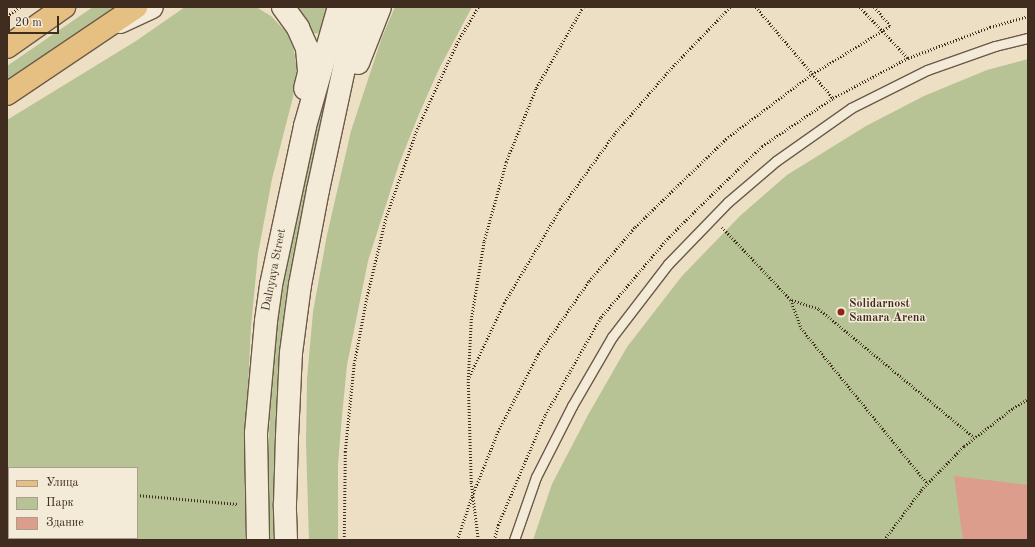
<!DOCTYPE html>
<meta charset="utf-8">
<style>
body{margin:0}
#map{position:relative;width:1035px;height:547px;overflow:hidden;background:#eddfc3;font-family:"Old Standard TT",serif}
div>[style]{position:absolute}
.green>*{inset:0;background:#b7c295}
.building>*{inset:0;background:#dc9d8c}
.path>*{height:2.5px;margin-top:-1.25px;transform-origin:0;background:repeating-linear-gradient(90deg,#412d20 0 1px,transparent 0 3px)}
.roads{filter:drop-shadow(1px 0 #6c5a49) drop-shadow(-1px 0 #6c5a49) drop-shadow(0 1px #6c5a49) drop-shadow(0 -1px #6c5a49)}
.lane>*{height:9px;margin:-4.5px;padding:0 4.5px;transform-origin:4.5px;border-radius:4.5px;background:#f3ead8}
.secondary>*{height:22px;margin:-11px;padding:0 11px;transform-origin:11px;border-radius:11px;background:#f3ead8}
.primary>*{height:22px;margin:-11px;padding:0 11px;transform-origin:11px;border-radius:11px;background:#e6c082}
.dots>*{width:11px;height:11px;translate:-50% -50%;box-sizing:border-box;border:2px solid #f3ead8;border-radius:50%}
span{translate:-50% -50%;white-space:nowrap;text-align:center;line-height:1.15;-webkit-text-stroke:3px #f3ead8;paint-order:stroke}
.street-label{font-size:12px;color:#412d20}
.poi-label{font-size:12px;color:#412d20;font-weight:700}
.left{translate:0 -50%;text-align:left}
.frame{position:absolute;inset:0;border:8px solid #412d20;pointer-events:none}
.legend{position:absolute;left:8px;top:467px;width:130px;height:72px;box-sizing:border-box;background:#f3ead8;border:1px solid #ac9e8e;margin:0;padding:5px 7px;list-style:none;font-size:12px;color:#412d20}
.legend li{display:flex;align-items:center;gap:8px;height:20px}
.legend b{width:20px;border:1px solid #ac9e8e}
.scale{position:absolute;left:8px;top:16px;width:51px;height:18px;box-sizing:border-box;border:2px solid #412d20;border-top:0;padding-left:5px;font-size:12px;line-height:14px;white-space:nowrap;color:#412d20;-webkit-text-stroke:3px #f3ead8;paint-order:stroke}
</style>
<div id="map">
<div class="green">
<div style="clip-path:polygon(93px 7px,118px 7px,7px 81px,7px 66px)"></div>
<div style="clip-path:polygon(evenodd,185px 7px,256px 7px,271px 16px,286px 32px,293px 47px,297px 66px,293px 97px,272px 179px,258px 254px,251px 326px,245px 451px,249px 540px,7px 540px,7px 120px,136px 41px,185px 7px,9px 468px,137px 468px,137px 538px,9px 538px,9px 468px)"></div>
<div style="clip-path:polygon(292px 7px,332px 7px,325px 32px,311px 34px)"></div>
<div style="clip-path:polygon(347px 7px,304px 204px,287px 298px,278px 385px,277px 494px,280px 540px,270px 540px,267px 473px,274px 331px,298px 192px)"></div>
<div style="clip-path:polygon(395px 7px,472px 7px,439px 69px,419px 114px,399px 164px,368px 261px,347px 365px,342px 416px,338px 464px,338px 540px,309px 540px,306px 443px,307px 379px,313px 312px,327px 235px,351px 131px,382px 37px)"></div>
<div style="clip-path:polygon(1028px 59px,1028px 540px,533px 540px,552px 484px,588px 415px,627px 347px,682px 276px,741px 215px,787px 175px,866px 126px,924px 96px,987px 70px)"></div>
</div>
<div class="building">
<div style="clip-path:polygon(954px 476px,1028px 485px,1028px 540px,963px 540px)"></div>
</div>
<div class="path">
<div style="left:756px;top:7px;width:119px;rotate:49.8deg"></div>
<div style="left:860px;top:7px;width:70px;rotate:46.7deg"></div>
<div style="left:7px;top:16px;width:16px;rotate:-35deg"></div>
<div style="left:722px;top:227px;width:100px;rotate:46.6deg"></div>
<div style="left:791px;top:300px;width:30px;rotate:70deg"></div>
<div style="left:801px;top:328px;width:200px;rotate:50.9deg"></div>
<div style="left:792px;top:300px;width:28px;rotate:18deg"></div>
<div style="left:819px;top:309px;width:201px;rotate:39.6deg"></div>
<div style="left:469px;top:377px;width:82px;rotate:-64.7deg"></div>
<div style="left:504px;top:303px;width:109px;rotate:-59.2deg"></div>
<div style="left:560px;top:209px;width:92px;rotate:-54.2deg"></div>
<div style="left:614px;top:134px;width:90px;rotate:-49.1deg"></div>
<div style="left:673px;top:66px;width:82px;rotate:-46deg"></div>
<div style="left:7px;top:486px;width:2px"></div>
<div style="left:137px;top:495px;width:101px;rotate:5.1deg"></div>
<div style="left:344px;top:540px;width:88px;rotate:-89.3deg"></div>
<div style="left:345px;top:452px;width:88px;rotate:-84.2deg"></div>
<div style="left:354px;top:364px;width:69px;rotate:-79.2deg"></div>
<div style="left:367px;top:296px;width:81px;rotate:-76.5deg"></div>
<div style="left:386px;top:217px;width:93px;rotate:-70.6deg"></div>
<div style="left:417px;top:129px;width:99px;rotate:-65deg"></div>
<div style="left:459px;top:39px;width:37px;rotate:-59deg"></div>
<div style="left:457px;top:540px;width:46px;rotate:-71.2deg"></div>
<div style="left:472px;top:496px;width:72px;rotate:-68.1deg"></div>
<div style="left:499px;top:429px;width:85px;rotate:-62.5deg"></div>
<div style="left:538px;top:354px;width:89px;rotate:-55.1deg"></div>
<div style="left:589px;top:281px;width:71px;rotate:-49.6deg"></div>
<div style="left:635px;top:227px;width:129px;rotate:-44.1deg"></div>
<div style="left:728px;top:137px;width:105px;rotate:-36.9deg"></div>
<div style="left:812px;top:74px;width:92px;rotate:-31.6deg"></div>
<div style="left:890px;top:26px;width:25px;rotate:-130deg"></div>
<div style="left:478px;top:540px;width:58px;rotate:-96.9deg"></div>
<div style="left:471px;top:482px;width:102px;rotate:-91.7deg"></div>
<div style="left:468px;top:380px;width:60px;rotate:-87.1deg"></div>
<div style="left:471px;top:320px;width:80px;rotate:-80.7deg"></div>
<div style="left:484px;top:241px;width:82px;rotate:-74.4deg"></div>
<div style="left:506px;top:162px;width:80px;rotate:-67.9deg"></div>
<div style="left:536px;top:88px;width:94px;rotate:-59.9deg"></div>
<div style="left:494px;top:540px;width:16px;rotate:-75deg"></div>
<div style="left:498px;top:525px;width:120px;rotate:-66.9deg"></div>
<div style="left:545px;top:415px;width:113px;rotate:-60.3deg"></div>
<div style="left:601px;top:317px;width:102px;rotate:-49.8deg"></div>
<div style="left:667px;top:239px;width:48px;rotate:-45deg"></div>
<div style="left:701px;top:205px;width:85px;rotate:-44deg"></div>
<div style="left:762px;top:146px;width:86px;rotate:-34.1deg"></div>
<div style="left:833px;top:98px;width:85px;rotate:-28.1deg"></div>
<div style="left:908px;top:58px;width:88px;rotate:-20.7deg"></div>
<div style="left:990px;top:27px;width:40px;rotate:-16deg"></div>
<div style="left:884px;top:540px;width:62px;rotate:-53.5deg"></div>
<div style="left:921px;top:490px;width:62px;rotate:-45.7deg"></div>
<div style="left:964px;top:446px;width:62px;rotate:-37.8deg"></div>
<div style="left:1013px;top:408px;width:17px;rotate:-31deg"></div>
</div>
<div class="roads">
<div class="lane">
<div style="left:514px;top:540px;width:67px;rotate:-70.8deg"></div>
<div style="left:536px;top:477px;width:80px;rotate:-63.1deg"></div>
<div style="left:572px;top:406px;width:80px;rotate:-59.9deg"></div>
<div style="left:612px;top:337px;width:92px;rotate:-52.5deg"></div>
<div style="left:668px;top:264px;width:86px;rotate:-45.9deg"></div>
<div style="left:728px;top:202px;width:63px;rotate:-40.5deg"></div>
<div style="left:776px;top:161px;width:92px;rotate:-35.2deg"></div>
<div style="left:851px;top:108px;width:85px;rotate:-26.6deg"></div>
<div style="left:927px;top:70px;width:72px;rotate:-19.4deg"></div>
<div style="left:995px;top:46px;width:34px;rotate:-14deg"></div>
</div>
<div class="secondary">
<div style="left:283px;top:7px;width:26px;rotate:54deg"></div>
<div style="left:298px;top:28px;width:22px;rotate:66deg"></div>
<div style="left:307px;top:48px;width:25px;rotate:85deg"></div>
<div style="left:309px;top:73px;width:16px;rotate:104deg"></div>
<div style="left:120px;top:22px;width:35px;rotate:-25deg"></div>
<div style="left:358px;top:63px;width:60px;rotate:-68.6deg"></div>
<div style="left:258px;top:540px;width:107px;rotate:-91.1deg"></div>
<div style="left:256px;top:433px;width:112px;rotate:-84.9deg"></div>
<div style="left:266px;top:321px;width:36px;rotate:-82deg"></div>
<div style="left:271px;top:285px;width:163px;rotate:-77.9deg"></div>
<div style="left:305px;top:126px;width:124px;rotate:-74.1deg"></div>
<div style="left:286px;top:540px;width:36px;rotate:-92deg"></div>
<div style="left:285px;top:504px;width:67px;rotate:-88.3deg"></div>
<div style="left:287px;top:437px;width:84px;rotate:-87.3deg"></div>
<div style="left:291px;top:353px;width:69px;rotate:-82.5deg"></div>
<div style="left:300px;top:285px;width:97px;rotate:-79.3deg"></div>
<div style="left:318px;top:190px;width:138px;rotate:-77.9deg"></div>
<div style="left:347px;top:55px;width:49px;rotate:-76deg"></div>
</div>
<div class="primary">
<div style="left:7px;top:47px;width:70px;rotate:-35.1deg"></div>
<div style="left:7px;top:94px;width:156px;rotate:-34deg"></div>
</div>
</div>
<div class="dots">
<div style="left:841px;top:312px;background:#8f2418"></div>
</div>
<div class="street-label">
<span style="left:275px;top:270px;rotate:-79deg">Dalnyaya Street</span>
</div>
<div class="poi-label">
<span class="left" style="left:849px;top:312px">Solidarnost<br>Samara Arena</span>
</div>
<div class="frame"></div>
<ul class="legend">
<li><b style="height:5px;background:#e6c082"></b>Улица</li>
<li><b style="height:11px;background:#b7c295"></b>Парк</li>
<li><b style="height:11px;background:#dc9d8c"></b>Здание</li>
</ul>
<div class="scale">20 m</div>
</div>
